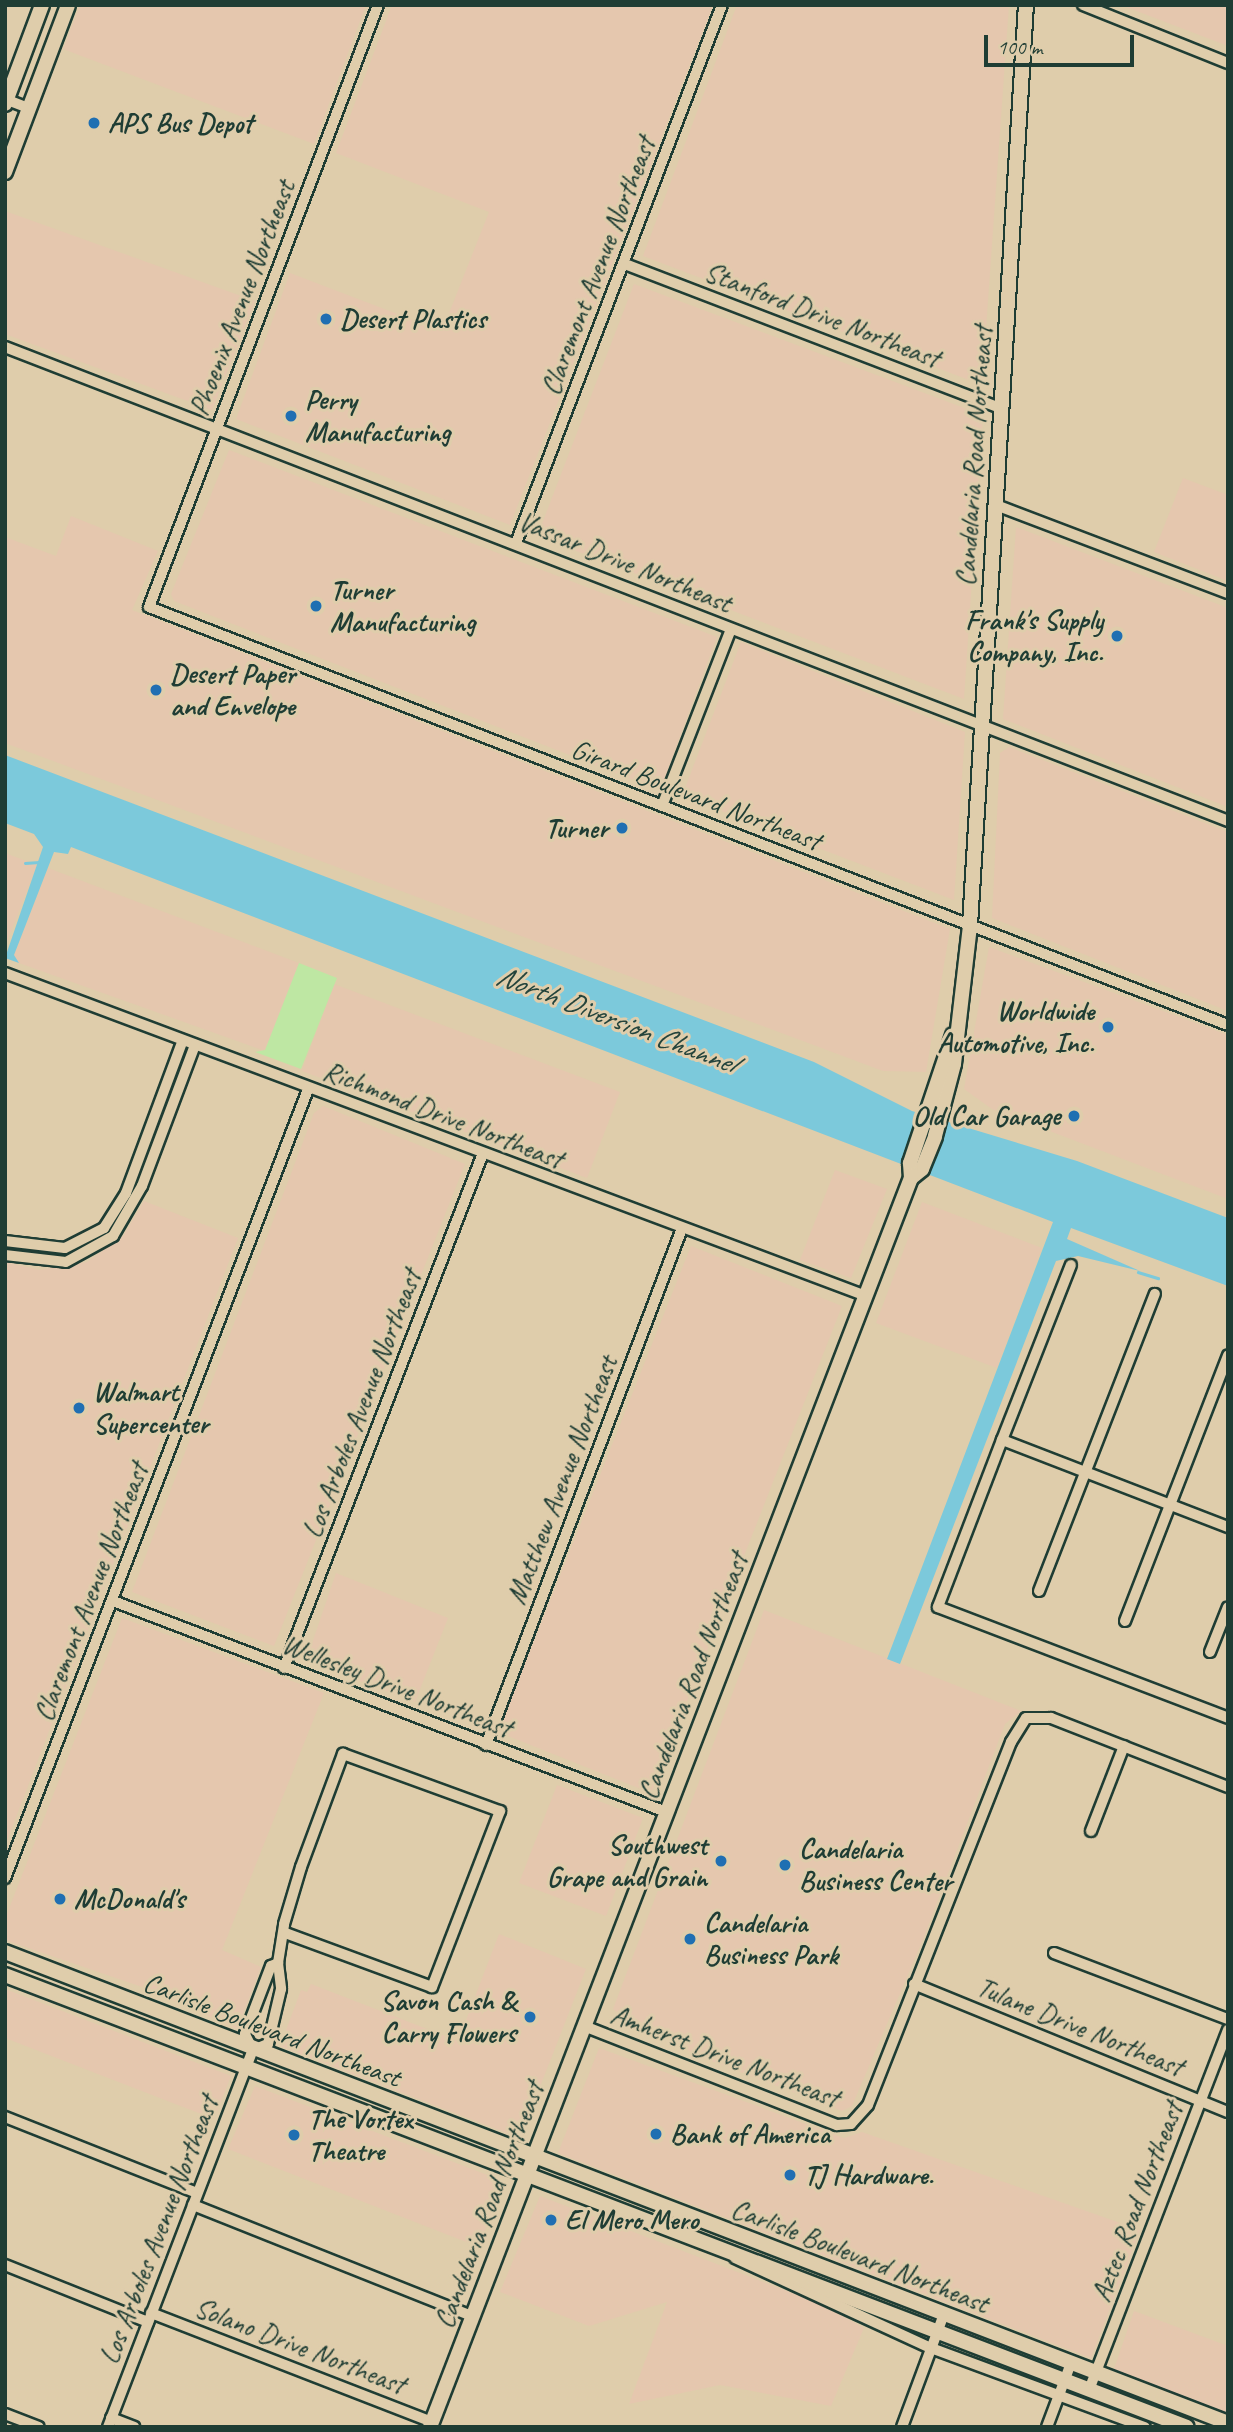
<!DOCTYPE html>
<style>
body{margin:0}
#map{position:relative;width:1233px;height:2432px;overflow:hidden;background:#dfcdab;font-family:Caveat,sans-serif}
div>[style]{position:absolute}
.built>*{inset:0;background:#e5c7ae}
.green>*{inset:0;background:#bee7a3}
.water>*{inset:0;background:#7cc9db}
.stream>*{height:2.5px;margin:-1.25px;padding:0 1.25px;transform-origin:1.25px;border-radius:1.25px;background:#7cc9db}
.roads{filter:drop-shadow(2px 0 #1f3d34) drop-shadow(-2px 0 #1f3d34) drop-shadow(0 2px #1f3d34) drop-shadow(0 -2px #1f3d34)}
.minor>*{height:10px;margin:-5px;padding:0 5px;transform-origin:5px;border-radius:5px;background:#dfcdab}
.major>*{height:14px;margin:-7px;padding:0 7px;transform-origin:7px;border-radius:7px;background:#dfcdab}
.dots>*{width:19px;height:19px;translate:-50% -50%;box-sizing:border-box;border:4px solid #dfcdab;border-radius:50%}
span{translate:-50% -50%;white-space:nowrap;text-align:center;line-height:1.15;-webkit-text-stroke:6px #dfcdab;paint-order:stroke}
.poi-label{font-size:28px;color:#1f3d34;font-weight:700}
.left{translate:0 -50%;text-align:left}
.right{translate:-100% -50%;text-align:right}
.street-label{font-size:28px;color:#1f3d34}
.water-label{font-size:30px;color:#24443c;font-style:italic}
.frame{position:absolute;inset:0;border:7px solid #1f3d34;pointer-events:none}
.scale{position:absolute;left:984px;top:35px;width:150px;height:32px;box-sizing:border-box;border:4px solid #1f3d34;border-top:0;padding-left:9px;font-size:21px;line-height:24px;white-space:nowrap;color:#1f3d34;-webkit-text-stroke:5px #dfcdab;paint-order:stroke}
</style>
<div id="map">
<div class="built">
<div style="clip-path:polygon(80px 5px,366px 5px,314px 144px,63px 49px)"></div>
<div style="clip-path:polygon(392px 5px,713px 5px,510px 525px,236px 419px,290px 273px,442px 331px,489px 212px,336px 153px)"></div>
<div style="clip-path:polygon(737px 5px,1009px 5px,982px 385px,643px 256px)"></div>
<div style="clip-path:polygon(1121px 5px,1228px 5px,1228px 46px)"></div>
<div style="clip-path:polygon(5px 211px,255px 301px,212px 410px,5px 334px)"></div>
<div style="clip-path:polygon(634px 284px,983px 415px,964px 699px,542px 538px,540px 529px)"></div>
<div style="clip-path:polygon(229px 450px,717px 637px,663px 782px,649px 786px,174px 601px,171px 594px)"></div>
<div style="clip-path:polygon(1183px 478px,1228px 495px,1228px 581px,1154px 552px)"></div>
<div style="clip-path:polygon(71px 516px,158px 551px,132px 610px,950px 929px,926px 1072px,883px 1071px,5px 743px,5px 537px,56px 556px)"></div>
<div style="clip-path:polygon(1016px 527px,1228px 608px,1228px 807px,1003px 719px)"></div>
<div style="clip-path:polygon(741px 642px,965px 732px,954px 900px,682px 796px)"></div>
<div style="clip-path:polygon(1009px 747px,1228px 832px,1228px 1011px,992px 918px,1000px 753px)"></div>
<div style="clip-path:polygon(5px 853px,37px 865px,5px 947px)"></div>
<div style="clip-path:polygon(48px 868px,299px 963px,265px 1051px,19px 963px,14px 955px)"></div>
<div style="clip-path:polygon(989px 947px,1228px 1035px,1228px 1199px,992px 1109px,964px 1089px)"></div>
<div style="clip-path:polygon(334px 984px,620px 1092px,587px 1178px,302px 1071px)"></div>
<div style="clip-path:polygon(323px 1106px,465px 1164px,274px 1646px,132px 1592px,314px 1113px)"></div>
<div style="clip-path:polygon(835px 1170px,887px 1189px,851px 1278px,800px 1260px)"></div>
<div style="clip-path:polygon(144px 1201px,238px 1238px,5px 1846px,5px 1262px,40px 1270px,87px 1262px,123px 1236px)"></div>
<div style="clip-path:polygon(922px 1202px,1042px 1248px,997px 1368px,876px 1323px)"></div>
<div style="clip-path:polygon(691px 1246px,842px 1306px,651px 1793px,498px 1732px)"></div>
<div style="clip-path:polygon(336px 1573px,448px 1618px,415px 1702px,306px 1661px)"></div>
<div style="clip-path:polygon(764px 1610px,1021px 1711px,1005px 1724px,922px 1942px,852px 2106px,842px 2111px,701px 2057px,673px 2043px,667px 2032px,637px 2030px,613px 2009px)"></div>
<div style="clip-path:polygon(122px 1618px,324px 1693px,222px 1950px,261px 1967px,237px 2029px,148px 1989px,5px 1940px,5px 1919px)"></div>
<div style="clip-path:polygon(557px 1785px,643px 1818px,606px 1916px,519px 1883px)"></div>
<div style="clip-path:polygon(499px 1934px,586px 1969px,520px 2138px,280px 2046px,301px 1990px,307px 1992px,311px 1984px,458px 2041px)"></div>
<div style="clip-path:polygon(5px 1989px,231px 2076px,214px 2119px,5px 2038px)"></div>
<div style="clip-path:polygon(599px 2048px,844px 2138px,862px 2132px,1140px 2230px,1091px 2358px,558px 2153px)"></div>
<div style="clip-path:polygon(255px 2086px,503px 2181px,479px 2247px,228px 2149px)"></div>
<div style="clip-path:polygon(540px 2196px,823px 2305px,864px 2328px,831px 2406px,720px 2385px,629px 2404px,667px 2302px,589px 2326px,500px 2292px)"></div>
<div style="clip-path:polygon(1134px 2311px,1228px 2346px,1228px 2413px,1114px 2369px)"></div>
</div>
<div class="green">
<div style="clip-path:polygon(299px 963px,337px 978px,301px 1069px,255px 1052px,265px 1050px)"></div>
</div>
<div class="water">
<div style="clip-path:polygon(5px 755px,814px 1062px,912px 1111px,1077px 1161px,1228px 1218px,1228px 1286px,1071px 1228px,1067px 1239px,1140px 1271px,1078px 1256px,1056px 1261px,900px 1664px,887px 1659px,1053px 1222px,71px 847px,68px 854px,54px 852px,14px 955px,19px 963px,5px 958px,43px 847px,34px 834px,5px 823px)"></div>
</div>
<div class="stream">
<div style="left:25px;top:863px;width:14px;rotate:-4deg"></div>
<div style="left:1138px;top:1272px;width:21px;rotate:17deg"></div>
</div>
<div class="roads">
<div class="minor">
<div style="left:378px;top:5px;width:644px;rotate:110.83deg"></div>
<div style="left:149px;top:607px;width:1157px;rotate:21.18deg"></div>
<div style="left:1083px;top:5px;width:156px;rotate:21.8deg"></div>
<div style="left:5px;top:99px;width:26px;rotate:21deg"></div>
<div style="left:625px;top:264px;width:404px;rotate:21deg"></div>
<div style="left:5px;top:347px;width:1312px;rotate:21.18deg"></div>
<div style="left:996px;top:505px;width:248px;rotate:20.8deg"></div>
<div style="left:516px;top:543px;width:576px;rotate:-69.05deg"></div>
<div style="left:662px;top:806px;width:190px;rotate:-68.7deg"></div>
<div style="left:5px;top:973px;width:920px;rotate:20.56deg"></div>
<div style="left:5px;top:1241px;width:60px;rotate:6.7deg"></div>
<div style="left:65px;top:1248px;width:44px;rotate:-27.1deg"></div>
<div style="left:104px;top:1228px;width:41px;rotate:-57.8deg"></div>
<div style="left:126px;top:1193px;width:163px;rotate:-69.6deg"></div>
<div style="left:5px;top:1255px;width:61px;rotate:6.5deg"></div>
<div style="left:66px;top:1262px;width:54px;rotate:-29deg"></div>
<div style="left:113px;top:1236px;width:58px;rotate:-59.9deg"></div>
<div style="left:142px;top:1186px;width:151px;rotate:-69.4deg"></div>
<div style="left:1002px;top:1440px;width:188px;rotate:-68.5deg"></div>
<div style="left:1228px;top:1527px;width:242px;rotate:-158.9deg"></div>
<div style="left:1002px;top:1440px;width:179px;rotate:111deg"></div>
<div style="left:938px;top:1607px;width:311px;rotate:20.9deg"></div>
<div style="left:1039px;top:1591px;width:319px;rotate:-68.7deg"></div>
<div style="left:113px;top:1601px;width:592px;rotate:20.88deg"></div>
<div style="left:1125px;top:1621px;width:285px;rotate:-68.8deg"></div>
<div style="left:1210px;top:1652px;width:48px;rotate:-68.2deg"></div>
<div style="left:284px;top:1668px;width:549px;rotate:-68.86deg"></div>
<div style="left:486px;top:1745px;width:550px;rotate:-69.22deg"></div>
<div style="left:1091px;top:1831px;width:91px;rotate:-68.8deg"></div>
<div style="left:5px;top:1878px;width:847px;rotate:-68.98deg"></div>
<div style="left:1054px;top:1953px;width:186px;rotate:20.8deg"></div>
<div style="left:278px;top:1963px;width:39px;rotate:-81deg"></div>
<div style="left:284px;top:1924px;width:59px;rotate:-73.4deg"></div>
<div style="left:301px;top:1867px;width:121px;rotate:-69.6deg"></div>
<div style="left:343px;top:1754px;width:167px;rotate:20deg"></div>
<div style="left:500px;top:1811px;width:189px;rotate:111.1deg"></div>
<div style="left:432px;top:1987px;width:157px;rotate:-159.8deg"></div>
<div style="left:278px;top:1963px;width:26px;rotate:83deg"></div>
<div style="left:281px;top:1989px;width:57px;rotate:103.3deg"></div>
<div style="left:268px;top:2044px;width:16px;rotate:158deg"></div>
<div style="left:253px;top:2050px;width:18px;rotate:-117deg"></div>
<div style="left:245px;top:2034px;width:73px;rotate:-69.1deg"></div>
<div style="left:271px;top:1966px;width:8px;rotate:-23deg"></div>
<div style="left:914px;top:1984px;width:339px;rotate:22.2deg"></div>
<div style="left:584px;top:2026px;width:272px;rotate:21.4deg"></div>
<div style="left:837px;top:2125px;width:14px;rotate:-4deg"></div>
<div style="left:851px;top:2124px;width:25px;rotate:-48deg"></div>
<div style="left:868px;top:2105px;width:390px;rotate:-68.5deg"></div>
<div style="left:1011px;top:1742px;width:28px;rotate:-58deg"></div>
<div style="left:1026px;top:1718px;width:25px"></div>
<div style="left:1051px;top:1718px;width:190px;rotate:21.3deg"></div>
<div style="left:5px;top:2117px;width:206px;rotate:21.6deg"></div>
<div style="left:193px;top:2205px;width:300px;rotate:21.7deg"></div>
<div style="left:735px;top:2258px;width:216px;rotate:24.7deg"></div>
<div style="left:931px;top:2348px;width:228px;rotate:20.3deg"></div>
<div style="left:5px;top:2265px;width:154px;rotate:21.7deg"></div>
<div style="left:151px;top:2313px;width:301px;rotate:21.2deg"></div>
<div style="left:1089px;top:2390px;width:386px;rotate:-68.9deg"></div>
<div style="left:5px;top:2414px;width:36px;rotate:21deg"></div>
<div style="left:111px;top:2418px;width:25px;rotate:21deg"></div>
<div style="left:108px;top:2427px;width:404px;rotate:-69deg"></div>
<div style="left:902px;top:2427px;width:121px;rotate:-69.6deg"></div>
<div style="left:1047px;top:2427px;width:68px;rotate:-69.4deg"></div>
</div>
<div class="major">
<div style="left:5px;top:104px;width:106px;rotate:-69.5deg"></div>
<div style="left:5px;top:172px;width:178px;rotate:-69.3deg"></div>
<div style="left:911px;top:1178px;width:14px;rotate:-39deg"></div>
<div style="left:922px;top:1169px;width:35px;rotate:-68deg"></div>
<div style="left:935px;top:1136px;width:74px;rotate:-75.2deg"></div>
<div style="left:954px;top:1064px;width:140px;rotate:-83.4deg"></div>
<div style="left:970px;top:925px;width:922px;rotate:-86.52deg"></div>
<div style="left:5px;top:1952px;width:1311px;rotate:21.06deg"></div>
<div style="left:5px;top:1975px;width:1265px;rotate:20.93deg"></div>
<div style="left:430px;top:2427px;width:1338px;rotate:-68.94deg"></div>
<div style="left:911px;top:1178px;width:15px;rotate:-94deg"></div>
<div style="left:910px;top:1163px;width:135px;rotate:-71.4deg"></div>
</div>
</div>
<div class="dots">
<div style="left:94px;top:123px;background:#1f6fb2"></div>
<div style="left:326px;top:319px;background:#1f6fb2"></div>
<div style="left:291px;top:416px;background:#1f6fb2"></div>
<div style="left:316px;top:606px;background:#1f6fb2"></div>
<div style="left:1117px;top:636px;background:#1f6fb2"></div>
<div style="left:156px;top:690px;background:#1f6fb2"></div>
<div style="left:622px;top:828px;background:#1f6fb2"></div>
<div style="left:1108px;top:1027px;background:#1f6fb2"></div>
<div style="left:1074px;top:1116px;background:#1f6fb2"></div>
<div style="left:79px;top:1408px;background:#1f6fb2"></div>
<div style="left:721px;top:1861px;background:#1f6fb2"></div>
<div style="left:785px;top:1865px;background:#1f6fb2"></div>
<div style="left:60px;top:1899px;background:#1f6fb2"></div>
<div style="left:690px;top:1939px;background:#1f6fb2"></div>
<div style="left:530px;top:2017px;background:#1f6fb2"></div>
<div style="left:656px;top:2134px;background:#1f6fb2"></div>
<div style="left:294px;top:2135px;background:#1f6fb2"></div>
<div style="left:790px;top:2175px;background:#1f6fb2"></div>
<div style="left:551px;top:2220px;background:#1f6fb2"></div>
</div>
<div class="poi-label">
<span class="left" style="left:108px;top:123px">APS Bus Depot</span>
<span class="left" style="left:340px;top:319px">Desert Plastics</span>
<span class="left" style="left:305px;top:416px">Perry<br>Manufacturing</span>
<span class="left" style="left:330px;top:606px">Turner<br>Manufacturing</span>
<span class="right" style="left:1103px;top:636px">Frank's Supply<br>Company, Inc.</span>
<span class="left" style="left:170px;top:690px">Desert Paper<br>and Envelope</span>
<span class="right" style="left:608px;top:828px">Turner</span>
<span class="right" style="left:1094px;top:1027px">Worldwide<br>Automotive, Inc.</span>
<span class="right" style="left:1060px;top:1116px">Old Car Garage</span>
<span class="left" style="left:93px;top:1408px">Walmart<br>Supercenter</span>
<span class="right" style="left:707px;top:1861px">Southwest<br>Grape and Grain</span>
<span class="left" style="left:799px;top:1865px">Candelaria<br>Business Center</span>
<span class="left" style="left:74px;top:1899px">McDonald's</span>
<span class="left" style="left:704px;top:1939px">Candelaria<br>Business Park</span>
<span class="right" style="left:516px;top:2017px">Savon Cash &amp;<br>Carry Flowers</span>
<span class="left" style="left:308px;top:2135px">The Vortex<br>Theatre</span>
<span class="left" style="left:670px;top:2134px">Bank of America</span>
<span class="left" style="left:804px;top:2175px">TJ Hardware.</span>
<span class="left" style="left:565px;top:2220px">El Mero Mero</span>
</div>
<div class="street-label">
<span style="left:598px;top:266px;rotate:-69deg">Claremont Avenue Northeast</span>
<span style="left:242px;top:298px;rotate:-69deg">Phoenix Avenue Northeast</span>
<span style="left:822px;top:315px;rotate:21deg">Stanford Drive Northeast</span>
<span style="left:974px;top:456px;rotate:-86deg">Candelaria Road Northeast</span>
<span style="left:625px;top:562px;rotate:22deg">Vassar Drive Northeast</span>
<span style="left:696px;top:795px;rotate:21deg">Girard Boulevard Northeast</span>
<span style="left:443px;top:1115px;rotate:21deg">Richmond Drive Northeast</span>
<span style="left:362px;top:1404px;rotate:-69deg">Los Arboles Avenue Northeast</span>
<span style="left:562px;top:1480px;rotate:-69deg">Matthew Avenue Northeast</span>
<span style="left:91px;top:1592px;rotate:-69deg">Claremont Avenue Northeast</span>
<span style="left:693px;top:1676px;rotate:-69deg">Candelaria Road Northeast</span>
<span style="left:397px;top:1686px;rotate:21deg">Wellesley Drive Northeast</span>
<span style="left:1080px;top:2027px;rotate:22deg">Tulane Drive Northeast</span>
<span style="left:272px;top:2030px;rotate:21deg">Carlisle Boulevard Northeast</span>
<span style="left:725px;top:2056px;rotate:21deg">Amherst Drive Northeast</span>
<span style="left:1137px;top:2202px;rotate:-69deg">Aztec Road Northeast</span>
<span style="left:489px;top:2205px;rotate:-69deg">Candelaria Road Northeast</span>
<span style="left:159px;top:2230px;rotate:-69deg">Los Arboles Avenue Northeast</span>
<span style="left:860px;top:2256px;rotate:21deg">Carlisle Boulevard Northeast</span>
<span style="left:300px;top:2346px;rotate:21deg">Solano Drive Northeast</span>
</div>
<div class="water-label">
<span style="left:616px;top:1019px;rotate:21deg">North Diversion Channel</span>
</div>
<div class="frame"></div>
<div class="scale">100 m</div>
</div>
